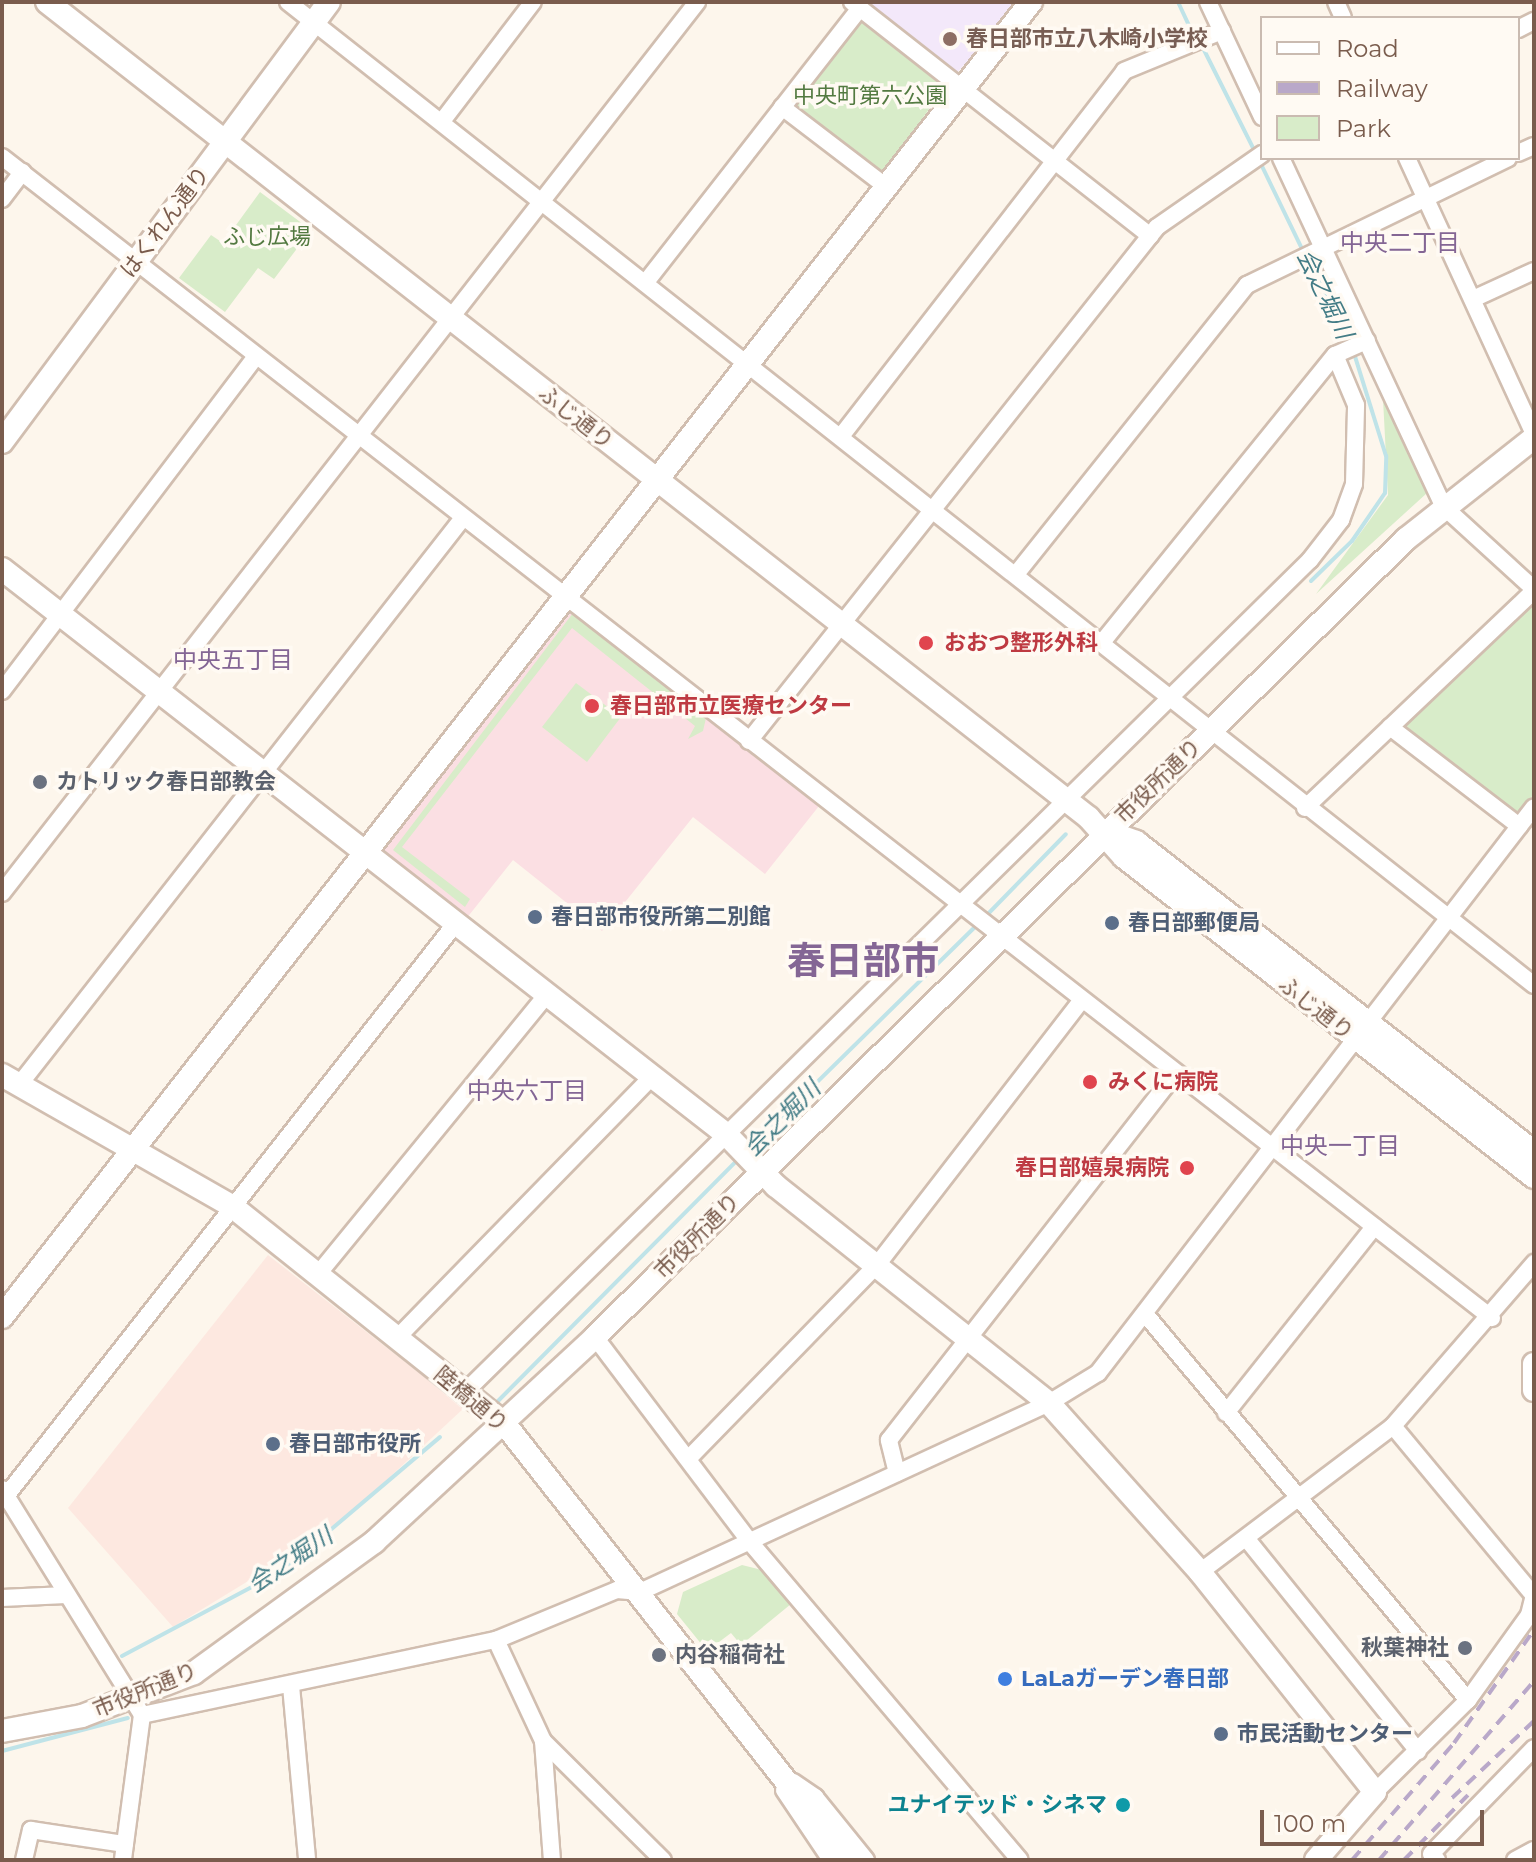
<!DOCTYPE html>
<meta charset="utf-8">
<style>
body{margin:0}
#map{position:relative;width:1536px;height:1862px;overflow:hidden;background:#fdf6ec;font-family:Montserrat,"Noto Sans JP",sans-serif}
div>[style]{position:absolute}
.commercial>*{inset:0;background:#fde8e0}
.education>*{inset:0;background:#f3e8fa}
.medical>*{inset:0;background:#fbdfe3}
.green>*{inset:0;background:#d8ecc9}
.stream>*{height:4px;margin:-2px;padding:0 2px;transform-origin:2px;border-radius:2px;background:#bfe3e8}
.roads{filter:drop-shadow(2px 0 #d1beb0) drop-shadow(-2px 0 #d1beb0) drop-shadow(0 2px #d1beb0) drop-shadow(0 -2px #d1beb0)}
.street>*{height:16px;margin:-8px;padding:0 8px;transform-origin:8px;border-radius:8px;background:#fff}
.secondary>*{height:22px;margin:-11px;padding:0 11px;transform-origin:11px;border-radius:11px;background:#fff}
.rail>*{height:4px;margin-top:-2px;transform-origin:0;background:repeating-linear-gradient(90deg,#b9a8c9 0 12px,transparent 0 20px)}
.dots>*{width:22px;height:22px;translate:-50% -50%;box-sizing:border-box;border:4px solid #fffaf3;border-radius:50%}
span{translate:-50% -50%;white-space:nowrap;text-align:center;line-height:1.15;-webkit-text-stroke:7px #fffaf3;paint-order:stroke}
.education-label{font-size:22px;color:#785e54;font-weight:700}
.left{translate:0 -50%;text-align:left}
.park-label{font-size:22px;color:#537a41}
.street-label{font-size:22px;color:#7a5c4d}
.health-label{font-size:22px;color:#be3a42;font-weight:700}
.right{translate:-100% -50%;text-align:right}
.worship-label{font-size:22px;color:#5b616d;font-weight:700}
.service-label{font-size:22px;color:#4e5e75;font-weight:700}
.shop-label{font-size:22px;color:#366cbe;font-weight:700}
.culture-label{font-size:22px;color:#0d838f;font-weight:700}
.neighbourhood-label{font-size:24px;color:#846695}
.water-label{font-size:24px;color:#437c86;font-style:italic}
.town-label{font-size:38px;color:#846695;font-weight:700}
.frame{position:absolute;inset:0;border:4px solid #7a5c4d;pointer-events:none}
.legend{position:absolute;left:1260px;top:16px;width:260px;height:144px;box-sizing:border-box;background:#fffaf3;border:2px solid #cabbb1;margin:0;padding:10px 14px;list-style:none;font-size:24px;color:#7a5c4d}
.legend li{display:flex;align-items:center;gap:16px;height:40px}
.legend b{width:40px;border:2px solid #cabbb1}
.scale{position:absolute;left:1260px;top:1810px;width:224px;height:36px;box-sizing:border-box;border:4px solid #7a5c4d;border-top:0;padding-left:10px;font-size:24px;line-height:28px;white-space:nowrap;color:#7a5c4d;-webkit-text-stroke:6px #fffaf3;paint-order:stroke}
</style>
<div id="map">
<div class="commercial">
<div style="clip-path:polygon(268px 1255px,464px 1408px,335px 1528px,173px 1627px,68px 1508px)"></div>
</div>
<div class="education">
<div style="clip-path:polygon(864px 2px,1019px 2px,956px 74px)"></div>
</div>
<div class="medical">
<div style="clip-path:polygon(569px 606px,819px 806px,765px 874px,693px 817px,602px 931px,513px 860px,466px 919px,376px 849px)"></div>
</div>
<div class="green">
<div style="clip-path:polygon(861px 21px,945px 88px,881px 174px,795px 104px)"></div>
<div style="clip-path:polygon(260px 192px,311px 230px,274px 279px,258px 268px,225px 312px,179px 278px,211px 235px,223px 243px)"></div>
<div style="clip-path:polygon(1383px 399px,1427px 493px,1316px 594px,1388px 495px)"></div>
<div style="clip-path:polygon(1534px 602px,1534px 794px,1514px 818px,1395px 726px)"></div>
<div style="clip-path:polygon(573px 613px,706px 718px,703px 731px,688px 739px,695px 726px,572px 628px,402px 847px,470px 899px,465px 907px,393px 850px)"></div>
<div style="clip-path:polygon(576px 683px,621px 717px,587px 762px,542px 727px)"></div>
<div style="clip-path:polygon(742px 1565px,762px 1570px,791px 1604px,741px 1645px,731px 1633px,707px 1651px,677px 1614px,683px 1592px)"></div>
</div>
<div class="stream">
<div style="left:1178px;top:2px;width:38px;rotate:65deg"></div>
<div style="left:1202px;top:46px;width:119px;rotate:63.4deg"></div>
<div style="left:1259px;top:160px;width:103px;rotate:64.2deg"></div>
<div style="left:1309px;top:260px;width:94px;rotate:64.2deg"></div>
<div style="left:1311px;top:581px;width:57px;rotate:-44.3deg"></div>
<div style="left:1352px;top:541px;width:58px;rotate:-55.5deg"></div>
<div style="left:1385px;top:493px;width:37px;rotate:-88deg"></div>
<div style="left:1386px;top:456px;width:108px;rotate:-107.3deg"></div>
<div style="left:984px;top:918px;width:117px;rotate:-45.7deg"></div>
<div style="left:750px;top:1148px;width:320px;rotate:-44.5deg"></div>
<div style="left:498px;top:1401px;width:341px;rotate:-45.2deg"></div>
<div style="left:122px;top:1656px;width:181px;rotate:-28deg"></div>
<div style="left:282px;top:1571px;width:207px;rotate:-40.3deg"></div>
<div style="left:2px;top:1751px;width:130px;rotate:-14.7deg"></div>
</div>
<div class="roads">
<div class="street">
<div style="left:288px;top:2px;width:1587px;rotate:38.27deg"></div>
<div style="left:852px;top:2px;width:379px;rotate:38.1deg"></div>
<div style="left:1208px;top:2px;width:127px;rotate:64.8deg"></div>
<div style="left:1336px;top:2px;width:17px;rotate:66deg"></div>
<div style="left:1518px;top:29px;width:18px;rotate:-27deg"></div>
<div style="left:782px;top:107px;width:128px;rotate:37.4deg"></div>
<div style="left:443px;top:120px;width:148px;rotate:-52.7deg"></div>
<div style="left:1518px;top:153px;width:17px;rotate:-24deg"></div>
<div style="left:2px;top:157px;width:1889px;rotate:37.93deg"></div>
<div style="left:1281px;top:158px;width:384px;rotate:65deg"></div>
<div style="left:1443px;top:506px;width:123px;rotate:42.4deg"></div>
<div style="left:1407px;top:158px;width:304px;rotate:65.3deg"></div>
<div style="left:2px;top:199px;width:34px;rotate:-53deg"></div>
<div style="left:646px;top:282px;width:348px;rotate:-52deg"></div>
<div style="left:1473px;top:299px;width:67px;rotate:-24.7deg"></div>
<div style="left:842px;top:435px;width:460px;rotate:-52.2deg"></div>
<div style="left:1124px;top:71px;width:106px;rotate:-22.2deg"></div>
<div style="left:1017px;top:573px;width:369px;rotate:-51.4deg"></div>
<div style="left:1247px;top:285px;width:290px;rotate:-25.9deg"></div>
<div style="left:1104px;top:640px;width:367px;rotate:-51deg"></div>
<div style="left:1335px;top:355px;width:35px;rotate:-24deg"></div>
<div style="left:2px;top:691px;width:420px;rotate:-52.8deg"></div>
<div style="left:1390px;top:727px;width:163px;rotate:37.5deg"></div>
<div style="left:749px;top:741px;width:656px;rotate:-51.56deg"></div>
<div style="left:1157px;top:227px;width:128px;rotate:-34.8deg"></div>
<div style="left:1305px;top:808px;width:315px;rotate:-43.5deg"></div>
<div style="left:2px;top:893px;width:1130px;rotate:-52.04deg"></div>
<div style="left:19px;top:1085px;width:719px;rotate:-51.95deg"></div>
<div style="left:319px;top:1273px;width:360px;rotate:-50.7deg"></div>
<div style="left:1146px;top:1315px;width:502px;rotate:50.09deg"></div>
<div style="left:595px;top:1337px;width:257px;rotate:52.9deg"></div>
<div style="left:750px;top:1542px;width:417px;rotate:49.7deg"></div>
<div style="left:397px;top:1338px;width:365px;rotate:-45.7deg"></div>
<div style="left:465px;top:1392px;width:1186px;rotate:-44.56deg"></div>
<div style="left:1310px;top:560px;width:51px;rotate:-52.2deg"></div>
<div style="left:1341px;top:520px;width:38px;rotate:-70deg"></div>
<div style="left:1354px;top:484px;width:79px;rotate:-88.5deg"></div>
<div style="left:1356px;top:405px;width:54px;rotate:-112.8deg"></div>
<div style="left:1226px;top:1413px;width:238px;rotate:-51.5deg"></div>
<div style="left:1393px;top:1426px;width:221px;rotate:50.3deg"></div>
<div style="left:690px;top:1457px;width:268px;rotate:-45.8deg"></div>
<div style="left:877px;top:1265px;width:335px;rotate:-52.3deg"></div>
<div style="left:897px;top:1473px;width:34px;rotate:-104deg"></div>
<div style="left:889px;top:1440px;width:464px;rotate:-52deg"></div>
<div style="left:2px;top:1489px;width:266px;rotate:58.2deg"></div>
<div style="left:142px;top:1715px;width:146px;rotate:97.5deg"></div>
<div style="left:6px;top:1496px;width:729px;rotate:-51.86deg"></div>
<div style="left:1246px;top:1538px;width:274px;rotate:51.1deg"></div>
<div style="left:1200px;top:1572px;width:242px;rotate:-37.1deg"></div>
<div style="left:1393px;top:1426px;width:216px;rotate:-49.1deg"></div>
<div style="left:2px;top:1598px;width:64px;rotate:-2.7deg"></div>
<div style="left:496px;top:1640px;width:111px;rotate:65deg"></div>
<div style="left:543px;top:1741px;width:169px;rotate:44.8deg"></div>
<div style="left:291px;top:1686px;width:175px;rotate:84.7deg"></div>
<div style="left:142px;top:1715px;width:362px;rotate:-12deg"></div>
<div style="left:496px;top:1640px;width:131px;rotate:-22.5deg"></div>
<div style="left:617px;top:1590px;width:23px;rotate:5deg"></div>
<div style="left:640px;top:1592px;width:451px;rotate:-24.8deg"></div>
<div style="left:1049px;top:1403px;width:57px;rotate:-31.5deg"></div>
<div style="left:1098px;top:1373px;width:714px;rotate:-52.39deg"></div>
<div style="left:543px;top:1741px;width:119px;rotate:85.7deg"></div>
<div style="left:793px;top:1782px;width:27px;rotate:34deg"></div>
<div style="left:815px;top:1797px;width:81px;rotate:51deg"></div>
<div style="left:784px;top:1790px;width:84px;rotate:56.1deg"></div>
<div style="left:1375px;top:1792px;width:131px;rotate:-44.7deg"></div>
<div style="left:1468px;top:1700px;width:105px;rotate:-54.3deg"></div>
<div style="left:1529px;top:1615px;width:21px;rotate:-76deg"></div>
<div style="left:24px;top:1860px;width:31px;rotate:-77deg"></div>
<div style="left:31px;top:1830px;width:95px;rotate:8.5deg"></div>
<div style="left:1437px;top:1860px;width:8px;rotate:-135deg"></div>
<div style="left:1431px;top:1854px;width:148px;rotate:-45.8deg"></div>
<div style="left:1515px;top:1860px;width:21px;rotate:-28deg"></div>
</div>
<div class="secondary">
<div style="left:47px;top:2px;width:1323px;rotate:38.06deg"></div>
<div style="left:1089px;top:818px;width:52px;rotate:48.1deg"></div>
<div style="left:1124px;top:857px;width:520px;rotate:37.97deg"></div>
<div style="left:2px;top:442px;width:548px;rotate:-53.38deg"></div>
<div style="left:2px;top:569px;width:918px;rotate:37.97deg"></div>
<div style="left:726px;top:1134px;width:72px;rotate:46.1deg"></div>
<div style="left:776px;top:1186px;width:349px;rotate:38.5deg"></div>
<div style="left:1049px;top:1403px;width:227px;rotate:48.2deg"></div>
<div style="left:1200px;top:1572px;width:281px;rotate:51.5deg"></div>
<div style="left:1375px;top:1792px;width:90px;rotate:130.9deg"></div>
<div style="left:1106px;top:831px;width:32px;rotate:20deg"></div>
<div style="left:1136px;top:842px;width:504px;rotate:37.91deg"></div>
<div style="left:2px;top:1075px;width:266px;rotate:29.7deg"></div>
<div style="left:233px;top:1207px;width:347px;rotate:38.6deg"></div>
<div style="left:504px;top:1423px;width:556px;rotate:51.79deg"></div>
<div style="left:2px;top:1317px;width:1670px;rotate:-51.96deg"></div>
<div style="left:1534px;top:1364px;width:26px;rotate:90deg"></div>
<div style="left:2px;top:1731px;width:81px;rotate:-10.6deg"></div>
<div style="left:82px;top:1716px;width:120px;rotate:-21deg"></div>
<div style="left:194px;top:1673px;width:223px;rotate:-36deg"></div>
<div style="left:374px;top:1542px;width:301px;rotate:-42.8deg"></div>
<div style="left:595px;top:1337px;width:1138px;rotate:-44.54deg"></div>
<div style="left:1406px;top:539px;width:163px;rotate:-38.3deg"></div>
</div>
</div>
<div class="rail">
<div style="left:1452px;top:1798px;width:112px;rotate:-43.2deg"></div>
<div style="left:1352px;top:1860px;width:155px;rotate:-48.9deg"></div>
<div style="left:1454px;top:1743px;width:138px;rotate:-54.7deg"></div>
<div style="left:1379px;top:1860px;width:237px;rotate:-49.1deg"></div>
<div style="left:1404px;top:1860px;width:91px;rotate:-45.4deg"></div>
</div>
<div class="dots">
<div style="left:950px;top:39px;background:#8d6e63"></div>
<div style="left:926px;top:643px;background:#e0444e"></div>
<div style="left:592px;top:706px;background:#e0444e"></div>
<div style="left:40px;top:782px;background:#6b7280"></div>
<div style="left:535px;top:917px;background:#5c6f8a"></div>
<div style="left:1112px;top:923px;background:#5c6f8a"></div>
<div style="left:1090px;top:1082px;background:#e0444e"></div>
<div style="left:1187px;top:1168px;background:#e0444e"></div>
<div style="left:273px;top:1444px;background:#5c6f8a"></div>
<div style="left:1465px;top:1648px;background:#6b7280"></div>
<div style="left:659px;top:1655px;background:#6b7280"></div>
<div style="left:1005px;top:1679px;background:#3f7fe0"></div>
<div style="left:1221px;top:1734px;background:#5c6f8a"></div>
<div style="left:1123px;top:1805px;background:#0f9aa8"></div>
</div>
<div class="education-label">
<span class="left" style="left:966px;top:39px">春日部市立八木崎小学校</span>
</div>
<div class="park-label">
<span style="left:870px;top:96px">中央町第六公園</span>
<span style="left:267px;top:237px">ふじ広場</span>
</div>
<div class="street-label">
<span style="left:165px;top:222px;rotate:-53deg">はくれん通り</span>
<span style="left:576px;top:417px;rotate:38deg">ふじ通り</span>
<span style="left:1158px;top:781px;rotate:-44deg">市役所通り</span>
<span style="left:1316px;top:1008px;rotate:38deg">ふじ通り</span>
<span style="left:697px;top:1236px;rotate:-45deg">市役所通り</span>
<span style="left:471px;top:1399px;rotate:40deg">陸橋通り</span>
<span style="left:145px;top:1690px;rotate:-22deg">市役所通り</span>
</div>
<div class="health-label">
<span class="left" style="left:944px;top:643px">おおつ整形外科</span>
<span class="left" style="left:610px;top:706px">春日部市立医療センター</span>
<span class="left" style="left:1108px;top:1082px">みくに病院</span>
<span class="right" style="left:1169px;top:1168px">春日部嬉泉病院</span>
</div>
<div class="worship-label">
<span class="left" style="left:56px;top:782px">カトリック春日部教会</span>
<span class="right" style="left:1449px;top:1648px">秋葉神社</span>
<span class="left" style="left:675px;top:1655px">内谷稲荷社</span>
</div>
<div class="service-label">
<span class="left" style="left:551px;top:917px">春日部市役所第二別館</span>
<span class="left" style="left:1128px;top:923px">春日部郵便局</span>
<span class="left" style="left:289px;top:1444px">春日部市役所</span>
<span class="left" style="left:1237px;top:1734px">市民活動センター</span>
</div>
<div class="shop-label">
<span class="left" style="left:1021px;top:1679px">LaLaガーデン春日部</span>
</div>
<div class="culture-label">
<span class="right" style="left:1107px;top:1805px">ユナイテッド・シネマ</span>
</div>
<div class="neighbourhood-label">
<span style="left:1400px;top:243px">中央二丁目</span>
<span style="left:233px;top:660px">中央五丁目</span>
<span style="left:527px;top:1091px">中央六丁目</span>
<span style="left:1340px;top:1146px">中央一丁目</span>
</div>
<div class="water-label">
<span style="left:1325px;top:294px;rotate:64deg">会之堀川</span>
<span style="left:782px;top:1118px;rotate:-45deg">会之堀川</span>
<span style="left:290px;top:1560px;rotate:-34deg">会之堀川</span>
</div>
<div class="town-label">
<span style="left:863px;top:961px">春日部市</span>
</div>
<div class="frame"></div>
<ul class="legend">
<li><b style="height:10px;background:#fff"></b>Road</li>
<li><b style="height:10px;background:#b9a8c9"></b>Railway</li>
<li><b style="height:22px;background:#d8ecc9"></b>Park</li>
</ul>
<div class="scale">100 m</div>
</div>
